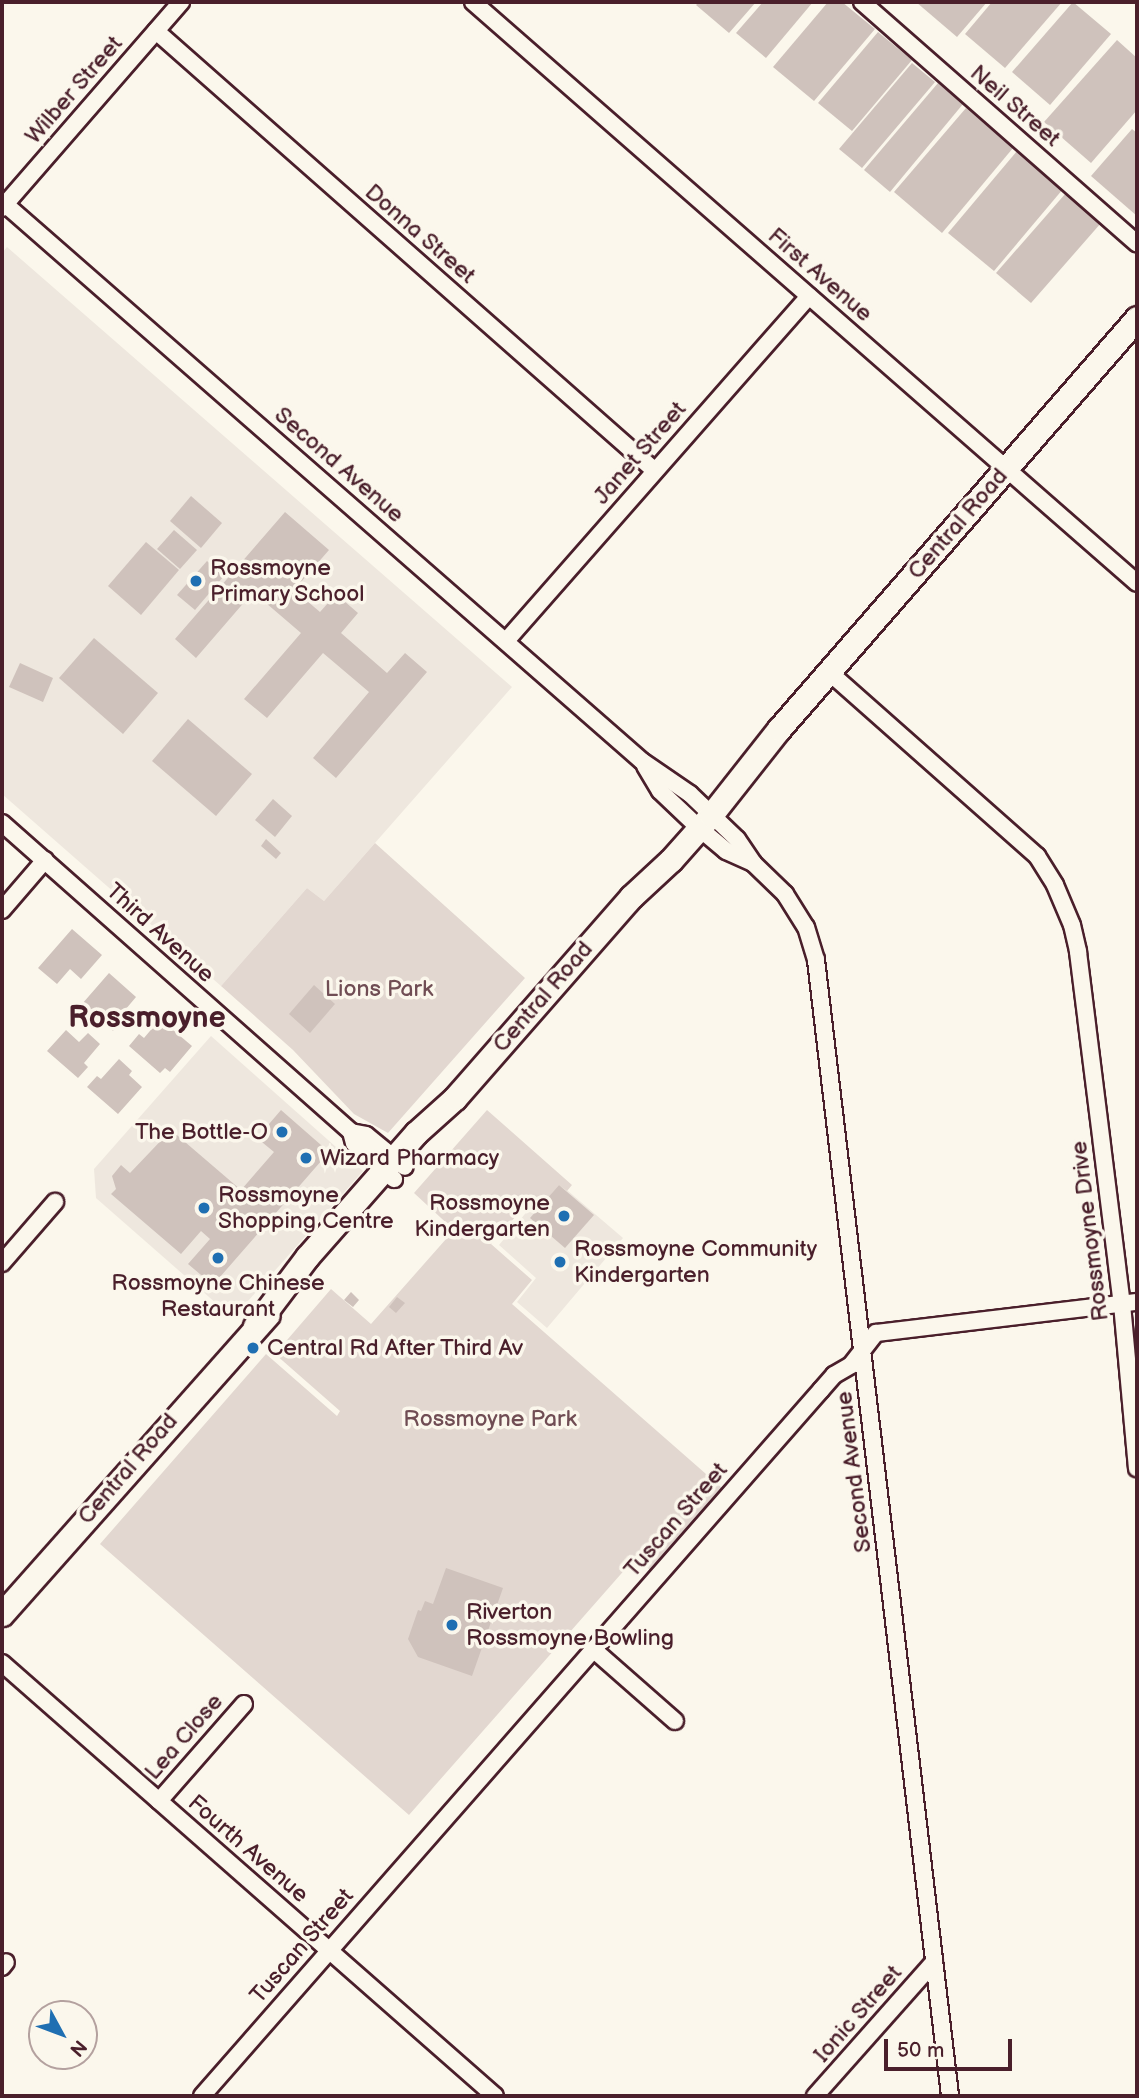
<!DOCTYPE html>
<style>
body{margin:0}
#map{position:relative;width:1139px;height:2098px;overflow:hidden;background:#fbf7ec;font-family:"Balsamiq Sans",sans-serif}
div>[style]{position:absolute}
.built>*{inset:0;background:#eee7de}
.green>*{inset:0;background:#e2d7d0}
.building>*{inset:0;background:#cfc2bc}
.roads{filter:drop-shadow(2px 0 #4a1f2b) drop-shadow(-2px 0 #4a1f2b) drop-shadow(0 2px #4a1f2b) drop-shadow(0 -2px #4a1f2b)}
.street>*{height:16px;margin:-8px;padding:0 8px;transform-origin:8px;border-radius:8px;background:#fbf7ec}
.secondary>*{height:23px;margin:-11.5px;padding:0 11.5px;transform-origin:11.5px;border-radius:11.5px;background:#fbf7ec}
.dots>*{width:19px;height:19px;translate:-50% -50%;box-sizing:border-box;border:4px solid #fbf7ec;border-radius:50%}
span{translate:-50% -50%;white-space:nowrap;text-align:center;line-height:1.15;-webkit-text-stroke:7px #fbf7ec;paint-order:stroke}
.street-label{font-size:23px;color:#4a1f2b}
.poi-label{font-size:23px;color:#4a1f2b}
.left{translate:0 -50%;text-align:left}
.right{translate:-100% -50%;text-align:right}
.park-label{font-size:23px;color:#704d54}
.district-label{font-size:30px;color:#4a1f2b;font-weight:700}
.frame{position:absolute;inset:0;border:4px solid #4a1f2b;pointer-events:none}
.north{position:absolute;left:28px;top:2000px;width:70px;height:70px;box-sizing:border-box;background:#fbf7ec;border:2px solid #b4a19f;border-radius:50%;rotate:131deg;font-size:19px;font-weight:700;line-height:28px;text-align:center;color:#4a1f2b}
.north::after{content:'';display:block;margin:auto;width:24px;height:32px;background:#1f6fb2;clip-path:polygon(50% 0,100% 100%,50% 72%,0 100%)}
.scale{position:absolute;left:884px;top:2039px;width:128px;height:32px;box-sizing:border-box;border:4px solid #4a1f2b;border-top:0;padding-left:9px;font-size:21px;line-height:24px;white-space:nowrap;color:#4a1f2b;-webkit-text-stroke:5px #fbf7ec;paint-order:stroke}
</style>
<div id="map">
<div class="built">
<div style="clip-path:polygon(7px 247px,512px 687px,324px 901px,307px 888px,221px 986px,2px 794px,2px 253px)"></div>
<div style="clip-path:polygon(211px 1036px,363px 1171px,233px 1318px,96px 1198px,94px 1169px)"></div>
<div style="clip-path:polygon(554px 1179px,623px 1238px,547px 1328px,517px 1302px,536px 1278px,499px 1245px)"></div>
</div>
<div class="green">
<div style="clip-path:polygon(375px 843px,525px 978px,388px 1133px,354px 1114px,293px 1050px,221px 986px,307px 888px,324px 901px)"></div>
<div style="clip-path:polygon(487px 1110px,572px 1185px,567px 1191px,559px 1185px,538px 1209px,526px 1205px,491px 1244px,532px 1280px,512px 1304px,722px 1488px,650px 1570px,635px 1558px,409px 1815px,100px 1544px,266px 1354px,337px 1416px,340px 1411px,275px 1354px,331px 1289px,371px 1324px,454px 1230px,414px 1193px)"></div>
</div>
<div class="building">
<div style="clip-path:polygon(699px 2px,756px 2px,729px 33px,696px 5px)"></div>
<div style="clip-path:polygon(763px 2px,813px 2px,766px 58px,736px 33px)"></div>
<div style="clip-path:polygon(828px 2px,842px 2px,875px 29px,814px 101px,773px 67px)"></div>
<div style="clip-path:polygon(916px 2px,987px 2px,957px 37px)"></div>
<div style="clip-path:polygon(992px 2px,1062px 2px,1005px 68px,965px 34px)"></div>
<div style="clip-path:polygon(1073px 2px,1111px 34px,1050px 105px,1012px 72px)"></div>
<div style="clip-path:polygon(878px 32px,912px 60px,852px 131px,818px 103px)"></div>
<div style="clip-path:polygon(1117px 40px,1137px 58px,1137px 110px,1091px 163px,1044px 122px)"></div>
<div style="clip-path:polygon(912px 63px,935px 82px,862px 168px,839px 149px)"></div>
<div style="clip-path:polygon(938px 83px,963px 104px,890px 192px,864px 170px)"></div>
<div style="clip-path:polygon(966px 108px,1013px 148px,942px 233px,894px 192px)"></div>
<div style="clip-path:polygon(1132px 129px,1137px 133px,1137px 216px,1091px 176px)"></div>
<div style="clip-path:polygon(1017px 151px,1063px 189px,994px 271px,948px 233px)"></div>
<div style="clip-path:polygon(1066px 193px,1101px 223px,1031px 303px,996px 273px)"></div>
<div style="clip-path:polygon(191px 496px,222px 523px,201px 548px,170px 521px)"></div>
<div style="clip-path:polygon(285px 512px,329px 550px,294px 590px,320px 612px,336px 594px,358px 613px,341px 633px,387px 673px,405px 653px,427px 672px,336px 778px,313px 758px,369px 692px,323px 653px,267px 718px,244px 699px,301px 633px,253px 592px,196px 658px,175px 639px)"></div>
<div style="clip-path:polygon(174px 530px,197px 550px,180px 569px,157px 549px)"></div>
<div style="clip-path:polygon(146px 542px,179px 570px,141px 615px,108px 586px)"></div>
<div style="clip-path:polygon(207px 561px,224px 576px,195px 610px,177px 595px)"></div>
<div style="clip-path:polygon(94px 638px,158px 693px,123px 734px,59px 678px)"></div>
<div style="clip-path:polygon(20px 663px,53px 678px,43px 702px,9px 687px)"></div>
<div style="clip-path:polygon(188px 719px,252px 774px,216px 816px,152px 761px)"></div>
<div style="clip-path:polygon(273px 799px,292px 816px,275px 837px,255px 820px)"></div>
<div style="clip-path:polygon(266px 839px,281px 853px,276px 859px,261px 846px)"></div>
<div style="clip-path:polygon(72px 929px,102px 955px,81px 979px,70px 969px,57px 984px,38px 968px)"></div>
<div style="clip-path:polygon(109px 973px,136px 997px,120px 1016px,124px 1019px,113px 1031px,82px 1004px)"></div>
<div style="clip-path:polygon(314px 985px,335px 1004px,310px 1033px,289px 1014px)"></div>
<div style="clip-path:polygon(160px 1019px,192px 1046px,170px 1072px,165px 1068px,160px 1073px,129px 1046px,139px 1034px,144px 1038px)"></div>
<div style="clip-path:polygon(66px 1030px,79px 1042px,88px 1033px,100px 1044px,84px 1063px,88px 1067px,78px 1078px,47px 1051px)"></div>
<div style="clip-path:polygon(119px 1059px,132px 1071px,129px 1075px,142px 1087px,118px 1114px,87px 1087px,97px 1076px,101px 1079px)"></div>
<div style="clip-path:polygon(281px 1110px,329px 1152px,213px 1285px,188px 1264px,210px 1239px,201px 1231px,181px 1254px,111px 1194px,116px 1189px,112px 1176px,121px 1165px,130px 1173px,171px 1130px,241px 1190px,274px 1152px,257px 1138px)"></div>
<div style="clip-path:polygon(559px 1185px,594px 1215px,565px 1248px,530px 1218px)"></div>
<div style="clip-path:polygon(351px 1292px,359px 1300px,353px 1307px,344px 1300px)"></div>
<div style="clip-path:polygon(397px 1297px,405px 1303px,396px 1313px,389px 1307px)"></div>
<div style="clip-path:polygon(446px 1568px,503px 1588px,472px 1676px,418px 1657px,408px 1639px,418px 1610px,421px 1611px,425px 1601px,433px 1604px)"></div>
</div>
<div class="roads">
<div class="street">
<div style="left:473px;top:2px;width:882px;rotate:41.19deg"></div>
<div style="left:862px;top:2px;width:366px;rotate:41.3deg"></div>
<div style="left:156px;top:31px;width:665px;rotate:41.4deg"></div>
<div style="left:5px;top:204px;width:846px;rotate:41.17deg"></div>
<div style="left:642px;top:761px;width:58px;rotate:34.5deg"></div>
<div style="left:690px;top:794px;width:65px;rotate:43.8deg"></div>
<div style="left:737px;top:839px;width:29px;rotate:56deg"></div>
<div style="left:753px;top:863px;width:45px;rotate:44.1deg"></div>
<div style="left:785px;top:894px;width:39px;rotate:58deg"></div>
<div style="left:806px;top:927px;width:34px;rotate:73deg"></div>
<div style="left:816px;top:960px;width:1144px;rotate:83.27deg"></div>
<div style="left:2px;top:208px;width:273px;rotate:-49deg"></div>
<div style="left:506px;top:641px;width:459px;rotate:-48.7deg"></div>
<div style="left:829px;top:672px;width:278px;rotate:41.5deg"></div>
<div style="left:1037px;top:856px;width:34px;rotate:58deg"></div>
<div style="left:1055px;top:885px;width:43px;rotate:67deg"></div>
<div style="left:1072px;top:925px;width:28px;rotate:77deg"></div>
<div style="left:1078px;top:952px;width:355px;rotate:82.9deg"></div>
<div style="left:1122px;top:1304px;width:165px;rotate:84.8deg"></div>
<div style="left:645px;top:766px;width:29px;rotate:59deg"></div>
<div style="left:660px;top:791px;width:54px;rotate:43.5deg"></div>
<div style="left:699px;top:828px;width:35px;rotate:40deg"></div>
<div style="left:726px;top:851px;width:30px;rotate:24deg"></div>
<div style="left:2px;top:823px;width:466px;rotate:41.5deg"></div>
<div style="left:351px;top:1132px;width:15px;rotate:11deg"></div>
<div style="left:366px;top:1135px;width:50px;rotate:39.4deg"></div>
<div style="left:2px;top:910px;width:66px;rotate:-49.3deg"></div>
<div style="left:351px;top:1132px;width:11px;rotate:75deg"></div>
<div style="left:354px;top:1143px;width:54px;rotate:42deg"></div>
<div style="left:2px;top:1263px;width:81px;rotate:-49deg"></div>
<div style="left:593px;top:1649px;width:109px;rotate:41.3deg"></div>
<div style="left:2px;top:1663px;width:656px;rotate:41.29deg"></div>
<div style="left:159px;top:1801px;width:129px;rotate:-48.8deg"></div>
<div style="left:2px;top:1967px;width:6px;rotate:-51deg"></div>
<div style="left:202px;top:2096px;width:939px;rotate:-48.76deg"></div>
<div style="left:821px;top:1390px;width:20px;rotate:-49deg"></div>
<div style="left:834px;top:1375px;width:20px;rotate:-30deg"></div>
<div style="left:851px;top:1365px;width:41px;rotate:-52deg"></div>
<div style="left:876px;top:1333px;width:263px;rotate:-6.8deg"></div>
<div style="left:815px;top:2096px;width:179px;rotate:-48.4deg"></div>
</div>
<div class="secondary">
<div style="left:255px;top:1326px;width:86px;rotate:-53deg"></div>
<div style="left:307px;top:1257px;width:165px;rotate:-48.7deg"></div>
<div style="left:416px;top:1133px;width:52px;rotate:-41.9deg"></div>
<div style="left:455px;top:1098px;width:267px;rotate:-48.8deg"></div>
<div style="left:631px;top:897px;width:54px;rotate:-42.8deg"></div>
<div style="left:671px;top:860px;width:60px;rotate:-48.4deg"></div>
<div style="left:711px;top:815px;width:110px;rotate:-51.7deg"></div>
<div style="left:779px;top:729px;width:545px;rotate:-48.94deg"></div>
<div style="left:2px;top:1614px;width:400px;rotate:-48.4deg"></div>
</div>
</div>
<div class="dots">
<div style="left:196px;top:581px;background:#1f6fb2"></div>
<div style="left:282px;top:1132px;background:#1f6fb2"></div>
<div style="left:306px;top:1158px;background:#1f6fb2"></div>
<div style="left:204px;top:1208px;background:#1f6fb2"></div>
<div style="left:564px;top:1216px;background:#1f6fb2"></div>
<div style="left:218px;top:1258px;background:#1f6fb2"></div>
<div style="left:560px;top:1262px;background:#1f6fb2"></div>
<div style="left:253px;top:1348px;background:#1f6fb2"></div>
<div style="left:452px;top:1625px;background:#1f6fb2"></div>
</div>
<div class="street-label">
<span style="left:74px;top:90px;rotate:-49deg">Wilber Street</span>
<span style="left:1015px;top:106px;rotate:41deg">Neil Street</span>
<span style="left:420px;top:234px;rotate:41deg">Donna Street</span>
<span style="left:820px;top:275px;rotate:41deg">First Avenue</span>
<span style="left:640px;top:453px;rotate:-49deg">Janet Street</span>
<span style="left:339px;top:465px;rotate:41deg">Second Avenue</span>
<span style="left:958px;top:524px;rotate:-49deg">Central Road</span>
<span style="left:160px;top:933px;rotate:42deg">Third Avenue</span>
<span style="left:543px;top:997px;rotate:-49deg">Central Road</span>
<span style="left:1090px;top:1231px;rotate:-97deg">Rossmoyne Drive</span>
<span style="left:128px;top:1469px;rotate:-49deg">Central Road</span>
<span style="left:854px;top:1472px;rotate:-97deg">Second Avenue</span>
<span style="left:676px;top:1520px;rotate:-49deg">Tuscan Street</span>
<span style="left:184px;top:1737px;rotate:-49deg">Lea Close</span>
<span style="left:248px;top:1849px;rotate:41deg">Fourth Avenue</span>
<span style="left:302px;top:1946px;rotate:-49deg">Tuscan Street</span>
<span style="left:858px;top:2014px;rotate:-49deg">Ionic Street</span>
</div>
<div class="poi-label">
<span class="left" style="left:210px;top:581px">Rossmoyne<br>Primary School</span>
<span class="right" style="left:268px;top:1132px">The Bottle-O</span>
<span class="left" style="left:320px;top:1158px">Wizard Pharmacy</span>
<span class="left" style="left:218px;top:1208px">Rossmoyne<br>Shopping Centre</span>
<span class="right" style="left:550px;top:1216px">Rossmoyne<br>Kindergarten</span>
<span class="left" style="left:574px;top:1262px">Rossmoyne Community<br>Kindergarten</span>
<span style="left:218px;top:1296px">Rossmoyne Chinese<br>Restaurant</span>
<span class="left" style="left:267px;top:1348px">Central Rd After Third Av</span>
<span class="left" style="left:466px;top:1625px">Riverton<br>Rossmoyne Bowling</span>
</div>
<div class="park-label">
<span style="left:379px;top:989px">Lions Park</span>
<span style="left:490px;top:1419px">Rossmoyne Park</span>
</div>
<div class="district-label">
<span style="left:147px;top:1018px">Rossmoyne</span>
</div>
<div class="frame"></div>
<div class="north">N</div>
<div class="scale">50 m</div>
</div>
